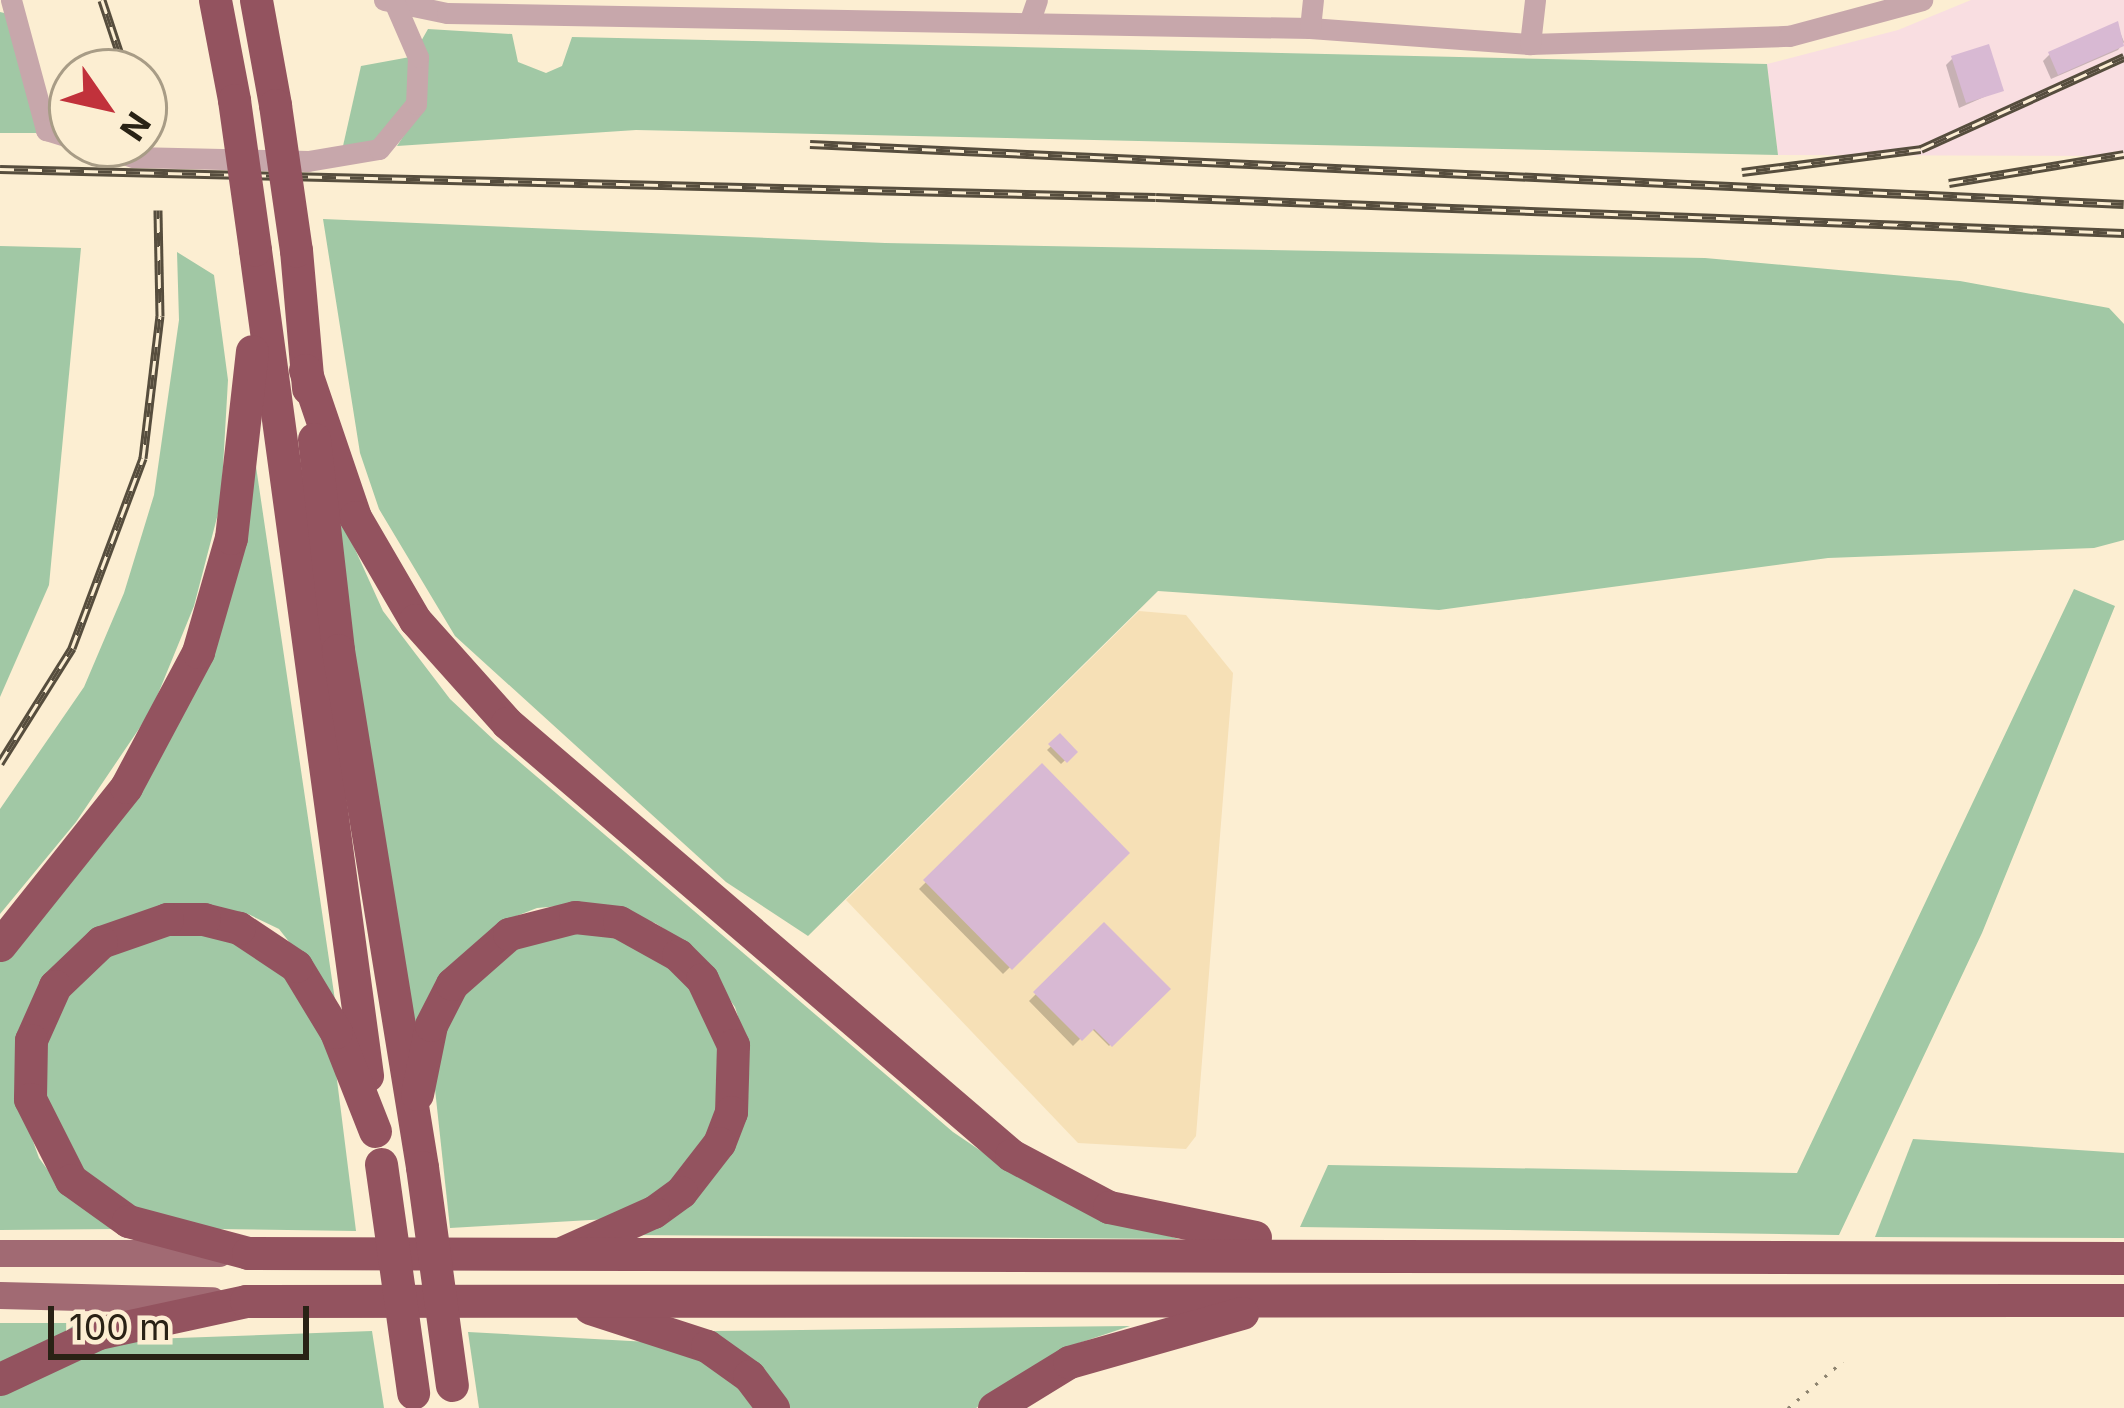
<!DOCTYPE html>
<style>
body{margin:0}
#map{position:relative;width:2124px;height:1408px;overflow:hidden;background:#fceed2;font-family:Inter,sans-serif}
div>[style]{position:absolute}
.built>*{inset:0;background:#f6e0b6}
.industrial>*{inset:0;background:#f9dee1}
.green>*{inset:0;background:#a1c8a5}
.shadow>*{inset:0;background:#0003}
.building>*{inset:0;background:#d8b9d3}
.path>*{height:3px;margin-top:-1.5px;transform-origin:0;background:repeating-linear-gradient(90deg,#8d836f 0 3px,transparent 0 12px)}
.minor>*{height:21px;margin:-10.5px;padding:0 10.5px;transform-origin:10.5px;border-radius:10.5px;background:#c7a7ab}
.major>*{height:27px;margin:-13.5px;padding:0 13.5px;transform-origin:13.5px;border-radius:13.5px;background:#a16a73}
.highway>*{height:33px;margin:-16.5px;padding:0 16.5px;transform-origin:16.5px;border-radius:16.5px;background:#93535f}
.rail>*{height:9px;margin-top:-4.5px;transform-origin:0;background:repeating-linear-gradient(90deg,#fceed2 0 14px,#564d3d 0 28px);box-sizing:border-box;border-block:3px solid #564d3d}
.highway-bridge>*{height:33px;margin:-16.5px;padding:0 16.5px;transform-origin:16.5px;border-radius:16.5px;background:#93535f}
span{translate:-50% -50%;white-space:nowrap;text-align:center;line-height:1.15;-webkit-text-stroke:10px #fceed2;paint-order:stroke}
.north{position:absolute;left:48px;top:48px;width:120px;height:120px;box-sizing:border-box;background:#fceed2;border:3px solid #a89c86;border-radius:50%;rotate:124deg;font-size:33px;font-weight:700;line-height:48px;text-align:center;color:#292215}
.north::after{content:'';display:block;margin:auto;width:42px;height:54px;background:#c1313b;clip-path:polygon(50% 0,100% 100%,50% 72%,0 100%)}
.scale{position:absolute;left:48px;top:1306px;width:261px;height:54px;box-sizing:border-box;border:6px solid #292215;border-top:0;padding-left:15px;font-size:36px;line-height:42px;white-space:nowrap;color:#292215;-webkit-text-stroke:9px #fceed2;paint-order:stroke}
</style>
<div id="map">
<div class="built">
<div style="clip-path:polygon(1139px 611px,1186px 615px,1233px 673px,1196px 1136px,1186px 1149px,1078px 1143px,846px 900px)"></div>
</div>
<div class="industrial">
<div style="clip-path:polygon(1971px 0,2124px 0,2124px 156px,1778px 155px,1767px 64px,1898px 30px)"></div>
</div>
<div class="green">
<div style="clip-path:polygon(0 12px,13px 15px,39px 133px,0 133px)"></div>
<div style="clip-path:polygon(428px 29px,512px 34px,518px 62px,546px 73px,562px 66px,572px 37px,1767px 64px,1778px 155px,636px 130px,397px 146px,421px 109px,420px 43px)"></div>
<div style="clip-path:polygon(410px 57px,415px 96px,373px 142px,343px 146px,361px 66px)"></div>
<div style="clip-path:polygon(323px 219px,885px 243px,1705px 258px,1960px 281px,2109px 308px,2124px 324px,2124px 540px,2094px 548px,1828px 558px,1439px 610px,1158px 591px,808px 936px,726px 882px,455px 636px,379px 509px,360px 453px)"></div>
<div style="clip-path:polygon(0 246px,81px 248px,49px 585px,0 697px)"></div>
<div style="clip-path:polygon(177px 252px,214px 275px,228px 380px,221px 502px,194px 606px,151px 711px,76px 822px,0 914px,0 809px,84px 687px,124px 593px,154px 495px,179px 320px)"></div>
<div style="clip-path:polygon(254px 453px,335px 1000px,279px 929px,248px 914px,166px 906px,97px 930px,18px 1099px,39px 1158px,58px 1184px,118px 1229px,0 1230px,0 961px,129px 803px)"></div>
<div style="clip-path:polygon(330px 494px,383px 611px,450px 699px,495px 741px,953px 1132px,1003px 1166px,1119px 1221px,1179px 1239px,628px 1235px,745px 1104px,746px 1042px,735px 1007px,691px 946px,655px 923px,582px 904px,537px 908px,501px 922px,448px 968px,414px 1042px)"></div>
<div style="clip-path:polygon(2074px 589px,2115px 606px,1982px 933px,1839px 1235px,1300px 1227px,1328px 1165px,1797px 1173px)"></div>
<div style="clip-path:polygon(173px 930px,234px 939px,293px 978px,335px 1064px,356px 1231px,212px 1229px,138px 1214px,85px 1176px,48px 1117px,43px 1046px,54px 1013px,107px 952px)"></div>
<div style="clip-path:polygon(613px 931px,675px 963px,724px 1045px,721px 1117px,673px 1188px,608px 1219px,450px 1228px,434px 1080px,451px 1005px,532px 934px)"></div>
<div style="clip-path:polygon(1913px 1139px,2124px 1153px,2124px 1238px,1875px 1237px)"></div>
<div style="clip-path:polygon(0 1323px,85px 1323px,0 1363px)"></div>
<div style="clip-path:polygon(1130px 1326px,1079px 1343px,976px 1408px,787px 1408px,712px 1331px)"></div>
<div style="clip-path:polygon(372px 1331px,384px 1408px,0 1408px,0 1395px,121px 1340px)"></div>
<div style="clip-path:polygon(468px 1332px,667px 1343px,698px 1354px,762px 1408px,479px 1408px)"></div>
</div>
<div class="shadow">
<div style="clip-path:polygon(2117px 25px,2124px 42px,2118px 50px,2051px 79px,2043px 61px,2050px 54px)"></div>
<div style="clip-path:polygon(1953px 58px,2000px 90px,1959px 108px,1946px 65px)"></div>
<div style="clip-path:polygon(1060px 738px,1074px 752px,1061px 764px,1047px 750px)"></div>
<div style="clip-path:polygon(1042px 767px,1126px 853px,1003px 974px,919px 889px)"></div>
<div style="clip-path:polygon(1104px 926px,1166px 989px,1109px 1046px,1091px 1028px,1073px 1046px,1029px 1001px)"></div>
</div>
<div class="building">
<div style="clip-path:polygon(2118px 21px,2124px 46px,2058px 75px,2048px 52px)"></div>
<div style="clip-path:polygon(1989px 44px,2004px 91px,1966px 103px,1951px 56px)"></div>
<div style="clip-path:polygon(1060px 733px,1078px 752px,1067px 763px,1048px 744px)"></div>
<div style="clip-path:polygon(1042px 763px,1130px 853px,1012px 970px,923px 880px)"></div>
<div style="clip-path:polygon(1104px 922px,1171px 989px,1112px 1047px,1094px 1029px,1082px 1041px,1033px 992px)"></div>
</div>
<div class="path">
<div style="left:1788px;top:1408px;width:72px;rotate:-40.5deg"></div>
</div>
<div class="minor">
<div style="left:11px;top:0;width:135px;rotate:74.9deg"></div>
<div style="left:46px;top:130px;width:27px;rotate:17deg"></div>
<div style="left:384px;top:0;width:64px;rotate:11.7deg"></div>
<div style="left:447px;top:13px;width:863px;rotate:1deg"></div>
<div style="left:1310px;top:28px;width:221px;rotate:4.2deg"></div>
<div style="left:1530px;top:44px;width:259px;rotate:-1.8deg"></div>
<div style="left:1789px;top:36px;width:138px;rotate:-15.1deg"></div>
<div style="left:1029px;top:23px;width:24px;rotate:-71deg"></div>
<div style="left:1310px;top:28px;width:28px;rotate:-84deg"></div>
<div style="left:1530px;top:44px;width:44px;rotate:-83.5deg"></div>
<div style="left:92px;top:144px;width:43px;rotate:17.6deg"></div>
<div style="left:133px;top:157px;width:175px;rotate:1.3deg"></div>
<div style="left:308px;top:161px;width:72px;rotate:-9.6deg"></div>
<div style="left:379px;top:149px;width:58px;rotate:-50.6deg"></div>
<div style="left:416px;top:104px;width:47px;rotate:-87.6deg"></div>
<div style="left:418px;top:57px;width:58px;rotate:-113.5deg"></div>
</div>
<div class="major">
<div style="left:0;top:1253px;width:219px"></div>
<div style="left:0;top:1295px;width:212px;rotate:1.4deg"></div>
</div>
<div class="highway">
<div style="left:215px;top:0;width:102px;rotate:79.2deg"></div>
<div style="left:256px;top:0;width:107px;rotate:79.7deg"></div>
<div style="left:255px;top:250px;width:833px;rotate:82.27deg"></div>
<div style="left:296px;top:250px;width:139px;rotate:85deg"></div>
<div style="left:305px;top:370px;width:155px;rotate:71.2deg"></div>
<div style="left:355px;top:517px;width:119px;rotate:59.8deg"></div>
<div style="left:415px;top:620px;width:138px;rotate:48.2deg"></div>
<div style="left:507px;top:723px;width:664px;rotate:40.6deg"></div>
<div style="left:1011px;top:1155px;width:111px;rotate:28deg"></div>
<div style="left:1109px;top:1207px;width:149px;rotate:11.6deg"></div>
<div style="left:314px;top:439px;width:212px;rotate:83.5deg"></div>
<div style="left:338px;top:650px;width:524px;rotate:80.77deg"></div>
<div style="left:0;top:945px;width:202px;rotate:-51.4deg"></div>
<div style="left:126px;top:787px;width:153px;rotate:-61.9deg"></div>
<div style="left:198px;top:652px;width:119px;rotate:-73.9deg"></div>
<div style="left:231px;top:538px;width:188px;rotate:-83.6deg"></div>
<div style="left:417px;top:1094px;width:70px;rotate:-78.5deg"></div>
<div style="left:431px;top:1025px;width:46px;rotate:-62.9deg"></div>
<div style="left:452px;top:984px;width:76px;rotate:-41.3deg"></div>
<div style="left:509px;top:934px;width:68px;rotate:-14.4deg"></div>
<div style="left:575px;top:917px;width:44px;rotate:6.5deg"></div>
<div style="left:619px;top:922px;width:68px;rotate:29.2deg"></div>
<div style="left:678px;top:955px;width:34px;rotate:45deg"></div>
<div style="left:702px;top:979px;width:73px;rotate:64.8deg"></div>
<div style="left:733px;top:1045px;width:67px;rotate:91.7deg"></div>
<div style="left:731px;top:1112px;width:33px;rotate:111deg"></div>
<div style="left:719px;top:1143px;width:62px;rotate:127.8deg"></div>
<div style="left:681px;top:1192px;width:34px;rotate:144deg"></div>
<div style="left:653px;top:1212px;width:98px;rotate:155.8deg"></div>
<div style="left:375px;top:1131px;width:106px;rotate:-111.5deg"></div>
<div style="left:336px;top:1032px;width:77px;rotate:-121.2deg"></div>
<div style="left:296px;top:966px;width:69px;rotate:-146.3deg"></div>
<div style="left:239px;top:928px;width:36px;rotate:-166deg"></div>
<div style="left:204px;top:919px;width:37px;rotate:180deg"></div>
<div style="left:167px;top:919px;width:70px;rotate:160.8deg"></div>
<div style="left:101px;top:942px;width:64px;rotate:136.3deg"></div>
<div style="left:55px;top:986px;width:59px;rotate:114deg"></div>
<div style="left:31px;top:1040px;width:59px;rotate:91deg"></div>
<div style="left:30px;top:1099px;width:91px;rotate:63.2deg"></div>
<div style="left:71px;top:1180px;width:70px;rotate:35.7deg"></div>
<div style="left:128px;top:1221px;width:124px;rotate:14.9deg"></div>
<div style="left:248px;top:1253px;width:1876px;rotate:0.15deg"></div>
<div style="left:590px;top:1308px;width:123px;rotate:18deg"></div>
<div style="left:707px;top:1346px;width:52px;rotate:35.5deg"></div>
<div style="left:749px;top:1376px;width:40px;rotate:53deg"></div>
<div style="left:0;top:1379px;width:108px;rotate:-25.1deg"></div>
<div style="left:98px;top:1333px;width:151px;rotate:-12.2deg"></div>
<div style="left:246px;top:1301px;width:1878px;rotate:-0.03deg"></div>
<div style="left:994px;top:1408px;width:88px;rotate:-31.5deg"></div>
<div style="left:1069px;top:1362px;width:180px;rotate:-15.8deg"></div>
</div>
<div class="rail">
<div style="left:102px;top:0;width:76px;rotate:71.6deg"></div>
<div style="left:144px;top:126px;width:2px;rotate:63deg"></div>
<div style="left:810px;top:144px;width:1315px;rotate:2.61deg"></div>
<div style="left:0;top:169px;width:1156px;rotate:1.39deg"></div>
<div style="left:1156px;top:197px;width:969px;rotate:2.13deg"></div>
<div style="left:1742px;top:172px;width:180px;rotate:-7.3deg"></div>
<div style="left:1921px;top:149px;width:223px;rotate:-24.4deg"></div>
<div style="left:1949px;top:183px;width:177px;rotate:-9.4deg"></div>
<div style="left:0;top:763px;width:136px;rotate:-57.9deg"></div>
<div style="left:72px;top:648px;width:203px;rotate:-69.5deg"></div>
<div style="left:143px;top:458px;width:143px;rotate:-83.2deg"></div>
<div style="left:160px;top:316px;width:106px;rotate:-91.1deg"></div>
</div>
<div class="highway-bridge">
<div style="left:234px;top:100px;width:151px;rotate:82deg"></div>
<div style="left:275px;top:105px;width:147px;rotate:81.8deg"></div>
<div style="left:381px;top:1164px;width:231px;rotate:82deg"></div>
<div style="left:422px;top:1167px;width:220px;rotate:82.2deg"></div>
</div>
<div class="north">N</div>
<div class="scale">100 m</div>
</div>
